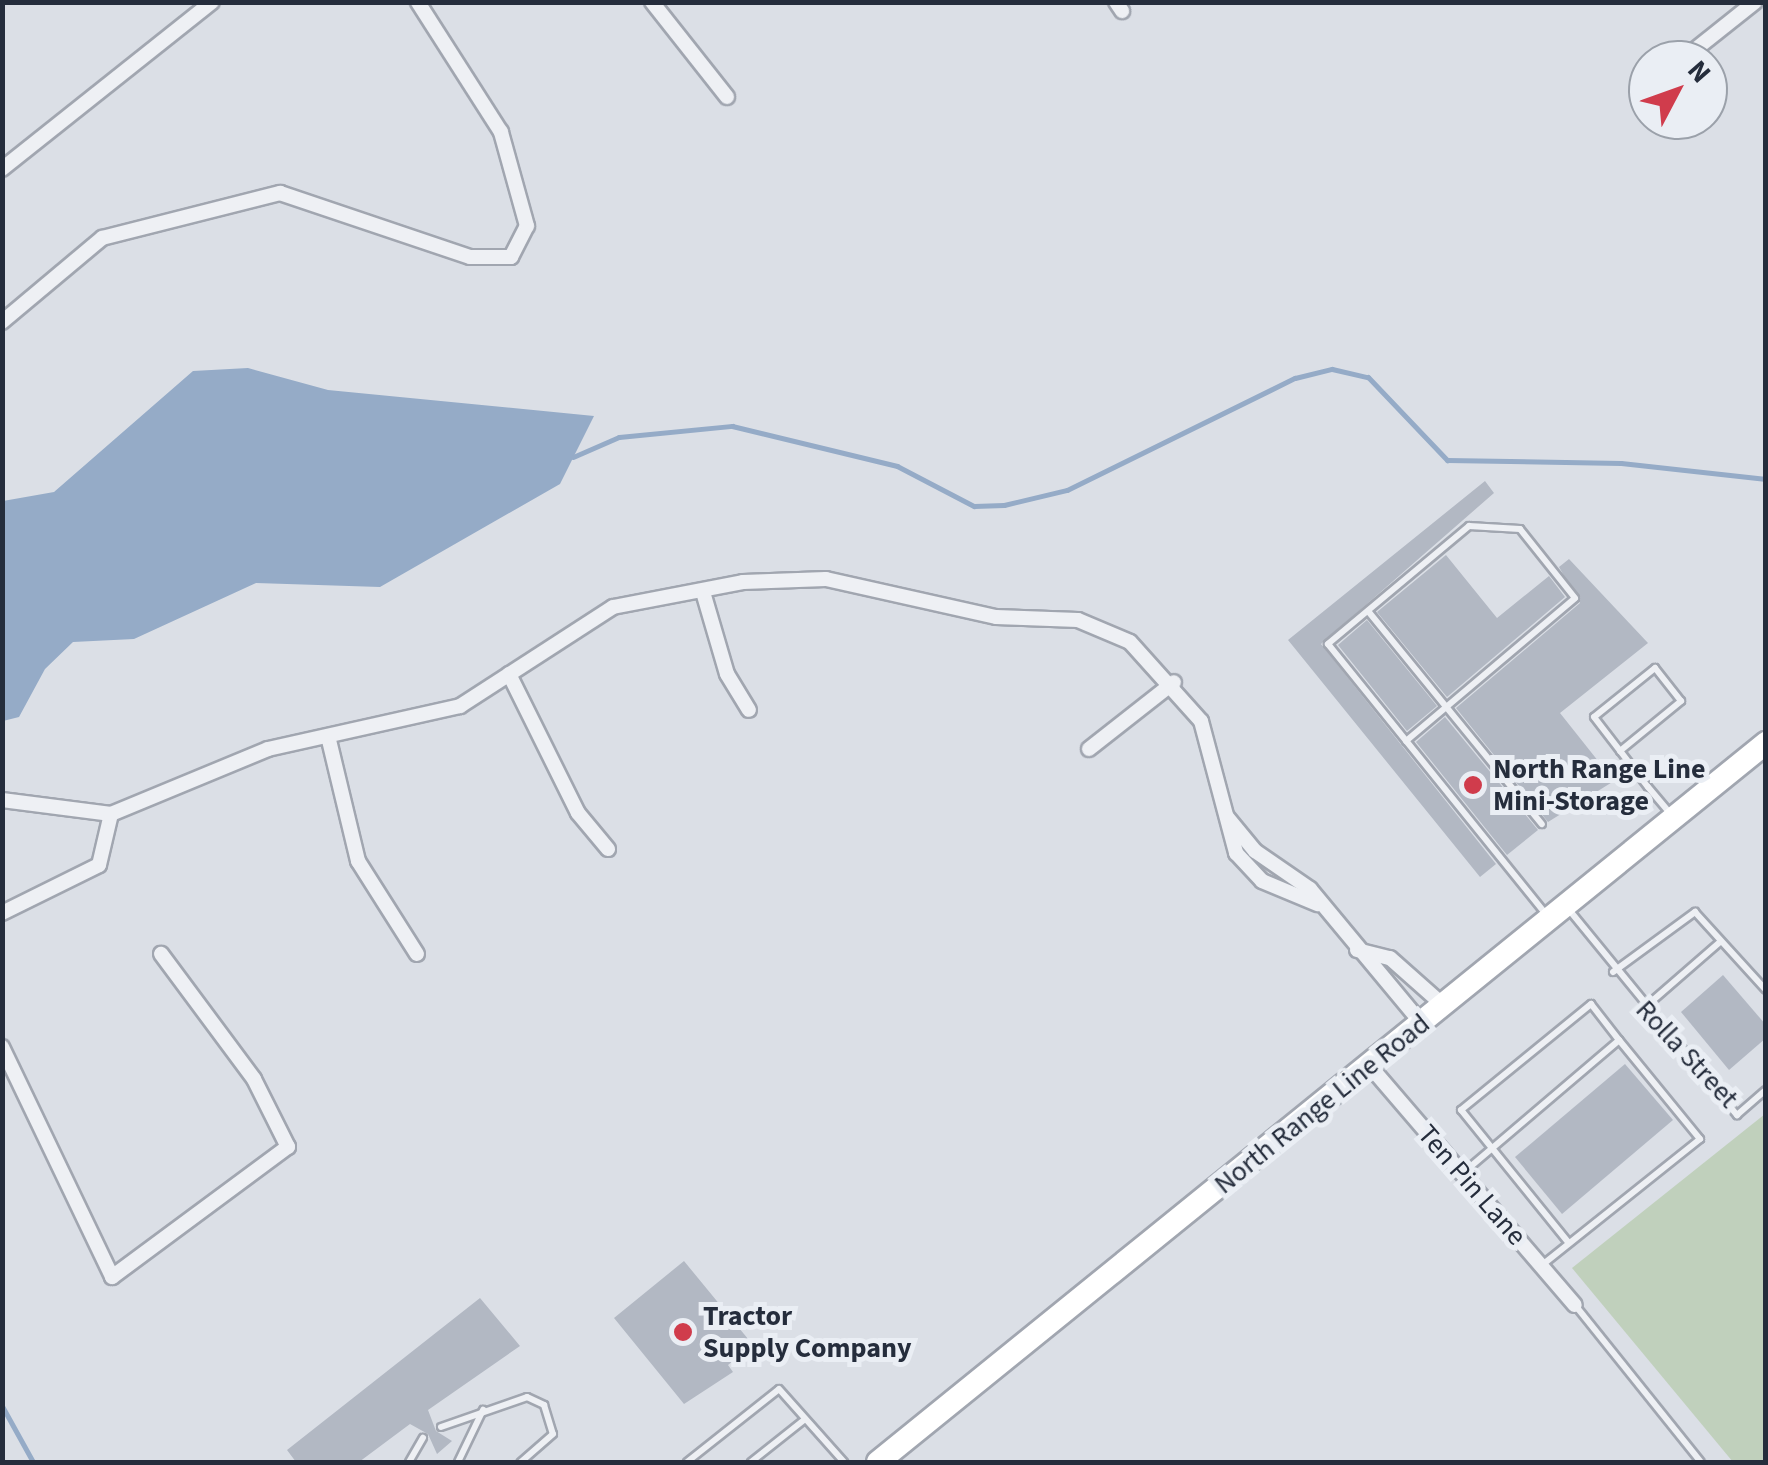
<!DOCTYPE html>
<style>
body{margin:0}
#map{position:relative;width:1768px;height:1465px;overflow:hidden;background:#dbdfe6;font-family:"Source Sans 3",sans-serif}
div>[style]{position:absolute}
.green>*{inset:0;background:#c0d0bc}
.water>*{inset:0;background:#95abc7}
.stream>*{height:5px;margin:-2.5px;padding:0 2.5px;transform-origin:2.5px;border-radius:2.5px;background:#95abc7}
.building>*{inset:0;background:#b2b8c3}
.roads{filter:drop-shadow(2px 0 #a1a6b0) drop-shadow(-2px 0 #a1a6b0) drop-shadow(0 2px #a1a6b0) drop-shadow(0 -2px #a1a6b0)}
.lane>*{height:6px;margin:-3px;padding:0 3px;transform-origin:3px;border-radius:3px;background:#eef0f4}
.street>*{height:14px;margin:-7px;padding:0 7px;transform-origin:7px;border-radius:7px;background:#eef0f4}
.primary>*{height:22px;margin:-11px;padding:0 11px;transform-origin:11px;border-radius:11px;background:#fff}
.dots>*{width:28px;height:28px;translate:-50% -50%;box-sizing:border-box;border:5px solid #eaeef4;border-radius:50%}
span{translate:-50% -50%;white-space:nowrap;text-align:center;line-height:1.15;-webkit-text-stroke:10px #eaeef4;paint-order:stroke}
.poi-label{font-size:28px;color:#252d3c;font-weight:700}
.left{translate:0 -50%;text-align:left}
.street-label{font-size:28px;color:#252d3c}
.frame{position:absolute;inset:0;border:5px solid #252d3c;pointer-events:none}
.north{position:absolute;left:1628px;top:40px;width:100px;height:100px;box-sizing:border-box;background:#eaeef4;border:2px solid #9ba1aa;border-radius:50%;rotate:49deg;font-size:28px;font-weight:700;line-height:40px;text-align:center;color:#252d3c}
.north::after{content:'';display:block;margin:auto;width:35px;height:45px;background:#d03c4c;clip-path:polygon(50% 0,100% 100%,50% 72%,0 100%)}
</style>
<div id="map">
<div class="green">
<div style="clip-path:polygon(1765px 1114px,1765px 1462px,1733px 1462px,1572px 1268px)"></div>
</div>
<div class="water">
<div style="clip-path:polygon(248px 368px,328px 390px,594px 416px,560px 484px,380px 587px,256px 583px,134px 639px,73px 642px,45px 669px,19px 717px,3px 721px,3px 501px,54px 492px,193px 371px)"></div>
</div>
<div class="stream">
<div style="left:573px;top:457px;width:50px;rotate:-23.5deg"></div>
<div style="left:619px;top:437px;width:114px;rotate:-5.6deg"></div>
<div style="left:732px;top:426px;width:170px;rotate:13.6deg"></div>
<div style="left:897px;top:466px;width:87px;rotate:27.5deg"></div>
<div style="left:974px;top:506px;width:30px;rotate:-2deg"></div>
<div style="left:1004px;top:505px;width:65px;rotate:-13.4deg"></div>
<div style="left:1067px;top:490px;width:254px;rotate:-26.2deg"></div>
<div style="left:1295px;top:378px;width:38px;rotate:-14deg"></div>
<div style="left:1332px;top:369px;width:37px;rotate:13deg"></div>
<div style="left:1368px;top:377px;width:115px;rotate:46.4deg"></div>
<div style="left:1447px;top:460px;width:174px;rotate:1deg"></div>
<div style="left:1621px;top:463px;width:146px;rotate:6.3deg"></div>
<div style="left:2px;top:1406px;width:64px;rotate:61deg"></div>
</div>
<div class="building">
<div style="clip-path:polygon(1485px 481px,1494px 493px,1321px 644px,1496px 864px,1480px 877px,1288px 640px)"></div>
<div style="clip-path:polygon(1446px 555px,1497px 618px,1549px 576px,1565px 597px,1447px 697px,1377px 612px)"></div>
<div style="clip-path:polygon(1569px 559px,1648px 643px,1560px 713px,1614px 781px,1548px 822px,1456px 708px,1580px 603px,1559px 567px)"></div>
<div style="clip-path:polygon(1367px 620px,1437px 706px,1407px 731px,1338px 645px)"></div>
<div style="clip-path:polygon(1445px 717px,1538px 830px,1507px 855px,1416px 742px)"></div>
<div style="clip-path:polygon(1723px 975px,1766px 1025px,1766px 1038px,1729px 1070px,1681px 1012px)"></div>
<div style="clip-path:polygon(1625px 1064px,1673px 1120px,1562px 1214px,1515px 1157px)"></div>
<div style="clip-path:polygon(684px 1261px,753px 1345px,728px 1365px,733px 1372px,684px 1404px,614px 1318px)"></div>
<div style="clip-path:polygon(480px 1298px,520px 1346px,428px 1410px,436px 1431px,452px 1441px,437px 1454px,428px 1434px,410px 1424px,359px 1462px,296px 1462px,287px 1450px)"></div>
</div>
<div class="roads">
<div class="lane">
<div style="left:1368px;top:611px;width:275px;rotate:50.8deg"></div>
<div style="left:1406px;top:741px;width:221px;rotate:-40.2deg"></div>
<div style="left:1575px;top:598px;width:88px;rotate:-128.6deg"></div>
<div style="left:1520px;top:529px;width:51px;rotate:-176.6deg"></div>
<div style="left:1469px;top:526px;width:184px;rotate:140.1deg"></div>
<div style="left:1328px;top:644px;width:347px;rotate:51.1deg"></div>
<div style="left:1620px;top:751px;width:79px;rotate:-39.3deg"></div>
<div style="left:1681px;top:701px;width:42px;rotate:-128.2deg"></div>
<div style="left:1655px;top:668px;width:78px;rotate:141.2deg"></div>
<div style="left:1594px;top:717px;width:88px;rotate:52.4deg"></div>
<div style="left:1648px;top:787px;width:34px;rotate:50deg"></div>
<div style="left:1570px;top:911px;width:264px;rotate:50.7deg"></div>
<div style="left:1737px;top:1115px;width:38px;rotate:-41deg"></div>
<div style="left:1613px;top:972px;width:102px;rotate:-36.2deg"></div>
<div style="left:1695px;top:912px;width:105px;rotate:47.7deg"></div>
<div style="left:1644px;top:1008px;width:101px;rotate:-41deg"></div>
<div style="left:1463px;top:1173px;width:205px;rotate:-40.4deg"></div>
<div style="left:1619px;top:1040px;width:128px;rotate:50.7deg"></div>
<div style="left:1700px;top:1139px;width:203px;rotate:141.4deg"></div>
<div style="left:1568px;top:1242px;width:170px;rotate:-129deg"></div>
<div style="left:1461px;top:1110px;width:168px;rotate:-39.2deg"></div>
<div style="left:1591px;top:1004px;width:46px;rotate:52.1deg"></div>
<div style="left:1575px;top:1305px;width:201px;rotate:51.3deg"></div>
<div style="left:441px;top:1427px;width:91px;rotate:-19.2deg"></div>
<div style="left:527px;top:1397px;width:19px;rotate:25deg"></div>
<div style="left:544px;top:1405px;width:30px;rotate:73deg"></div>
<div style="left:553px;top:1434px;width:43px;rotate:138.8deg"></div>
<div style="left:409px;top:1462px;width:28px;rotate:-60deg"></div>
<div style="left:458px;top:1462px;width:58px;rotate:-64.3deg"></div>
<div style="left:687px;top:1462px;width:117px;rotate:-38.4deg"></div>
<div style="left:779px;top:1389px;width:98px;rotate:48.3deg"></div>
<div style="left:751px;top:1462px;width:68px;rotate:-38.4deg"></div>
</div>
<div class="street">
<div style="left:652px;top:2px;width:121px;rotate:51.7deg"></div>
<div style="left:1116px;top:2px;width:11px;rotate:56deg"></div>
<div style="left:1682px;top:60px;width:93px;rotate:-38.5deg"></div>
<div style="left:2px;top:169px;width:268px;rotate:-38.5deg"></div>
<div style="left:2px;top:322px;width:131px;rotate:-40deg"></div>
<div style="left:102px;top:238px;width:184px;rotate:-14.2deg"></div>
<div style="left:280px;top:193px;width:200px;rotate:18.6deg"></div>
<div style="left:470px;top:257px;width:41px"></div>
<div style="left:511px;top:257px;width:35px;rotate:-63deg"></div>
<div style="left:527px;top:226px;width:98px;rotate:-105.5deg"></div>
<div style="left:501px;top:132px;width:154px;rotate:-122.6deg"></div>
<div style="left:703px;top:592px;width:85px;rotate:73.7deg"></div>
<div style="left:727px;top:674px;width:42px;rotate:58.6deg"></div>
<div style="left:509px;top:674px;width:155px;rotate:63.6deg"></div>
<div style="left:578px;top:813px;width:47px;rotate:50.2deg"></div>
<div style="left:328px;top:736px;width:129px;rotate:76.5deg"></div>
<div style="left:358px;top:861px;width:110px;rotate:57.6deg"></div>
<div style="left:1089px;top:749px;width:108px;rotate:-38.2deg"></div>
<div style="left:2px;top:800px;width:110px;rotate:7.3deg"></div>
<div style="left:111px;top:814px;width:170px;rotate:-22.5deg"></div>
<div style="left:268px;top:749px;width:197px;rotate:-12.6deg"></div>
<div style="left:460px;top:706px;width:182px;rotate:-32.9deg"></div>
<div style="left:613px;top:607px;width:132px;rotate:-10.9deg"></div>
<div style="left:743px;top:582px;width:83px;rotate:-2.1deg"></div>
<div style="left:826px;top:579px;width:174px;rotate:12.6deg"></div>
<div style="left:996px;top:617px;width:82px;rotate:2.1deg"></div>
<div style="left:1078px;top:620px;width:56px;rotate:22.9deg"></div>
<div style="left:1130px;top:642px;width:106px;rotate:48.1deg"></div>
<div style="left:1201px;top:721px;width:137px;rotate:75.1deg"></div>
<div style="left:1236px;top:853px;width:38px;rotate:47deg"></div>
<div style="left:1262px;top:881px;width:60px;rotate:22.7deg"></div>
<div style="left:1227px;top:817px;width:44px;rotate:50.5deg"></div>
<div style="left:1255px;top:851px;width:67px;rotate:34.6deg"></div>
<div style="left:1310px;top:889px;width:175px;rotate:50.3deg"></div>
<div style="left:2px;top:913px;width:108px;rotate:-26.3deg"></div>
<div style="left:99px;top:865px;width:52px;rotate:-76.8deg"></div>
<div style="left:1357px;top:950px;width:34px;rotate:14deg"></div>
<div style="left:1390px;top:958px;width:72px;rotate:41.6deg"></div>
<div style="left:2px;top:1047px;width:255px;rotate:64.4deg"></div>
<div style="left:112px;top:1277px;width:219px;rotate:-36.5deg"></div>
<div style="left:288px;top:1147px;width:76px;rotate:-116.6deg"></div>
<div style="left:254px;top:1079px;width:156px;rotate:-126.6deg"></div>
<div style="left:1369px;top:1065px;width:316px;rotate:49.4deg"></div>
</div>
<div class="primary">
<div style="left:878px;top:1462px;width:1143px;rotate:-39deg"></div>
</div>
</div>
<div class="dots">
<div style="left:1473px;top:785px;background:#d03c4c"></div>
<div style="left:683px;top:1332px;background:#d03c4c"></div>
</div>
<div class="poi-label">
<span class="left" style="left:1493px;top:785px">North Range Line<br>Mini-Storage</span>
<span class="left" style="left:703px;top:1332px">Tractor<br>Supply Company</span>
</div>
<div class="street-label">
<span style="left:1687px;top:1054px;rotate:47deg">Rolla Street</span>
<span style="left:1322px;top:1104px;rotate:-39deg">North Range Line Road</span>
<span style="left:1472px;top:1185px;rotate:49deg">Ten Pin Lane</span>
</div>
<div class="frame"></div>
<div class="north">N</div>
</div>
